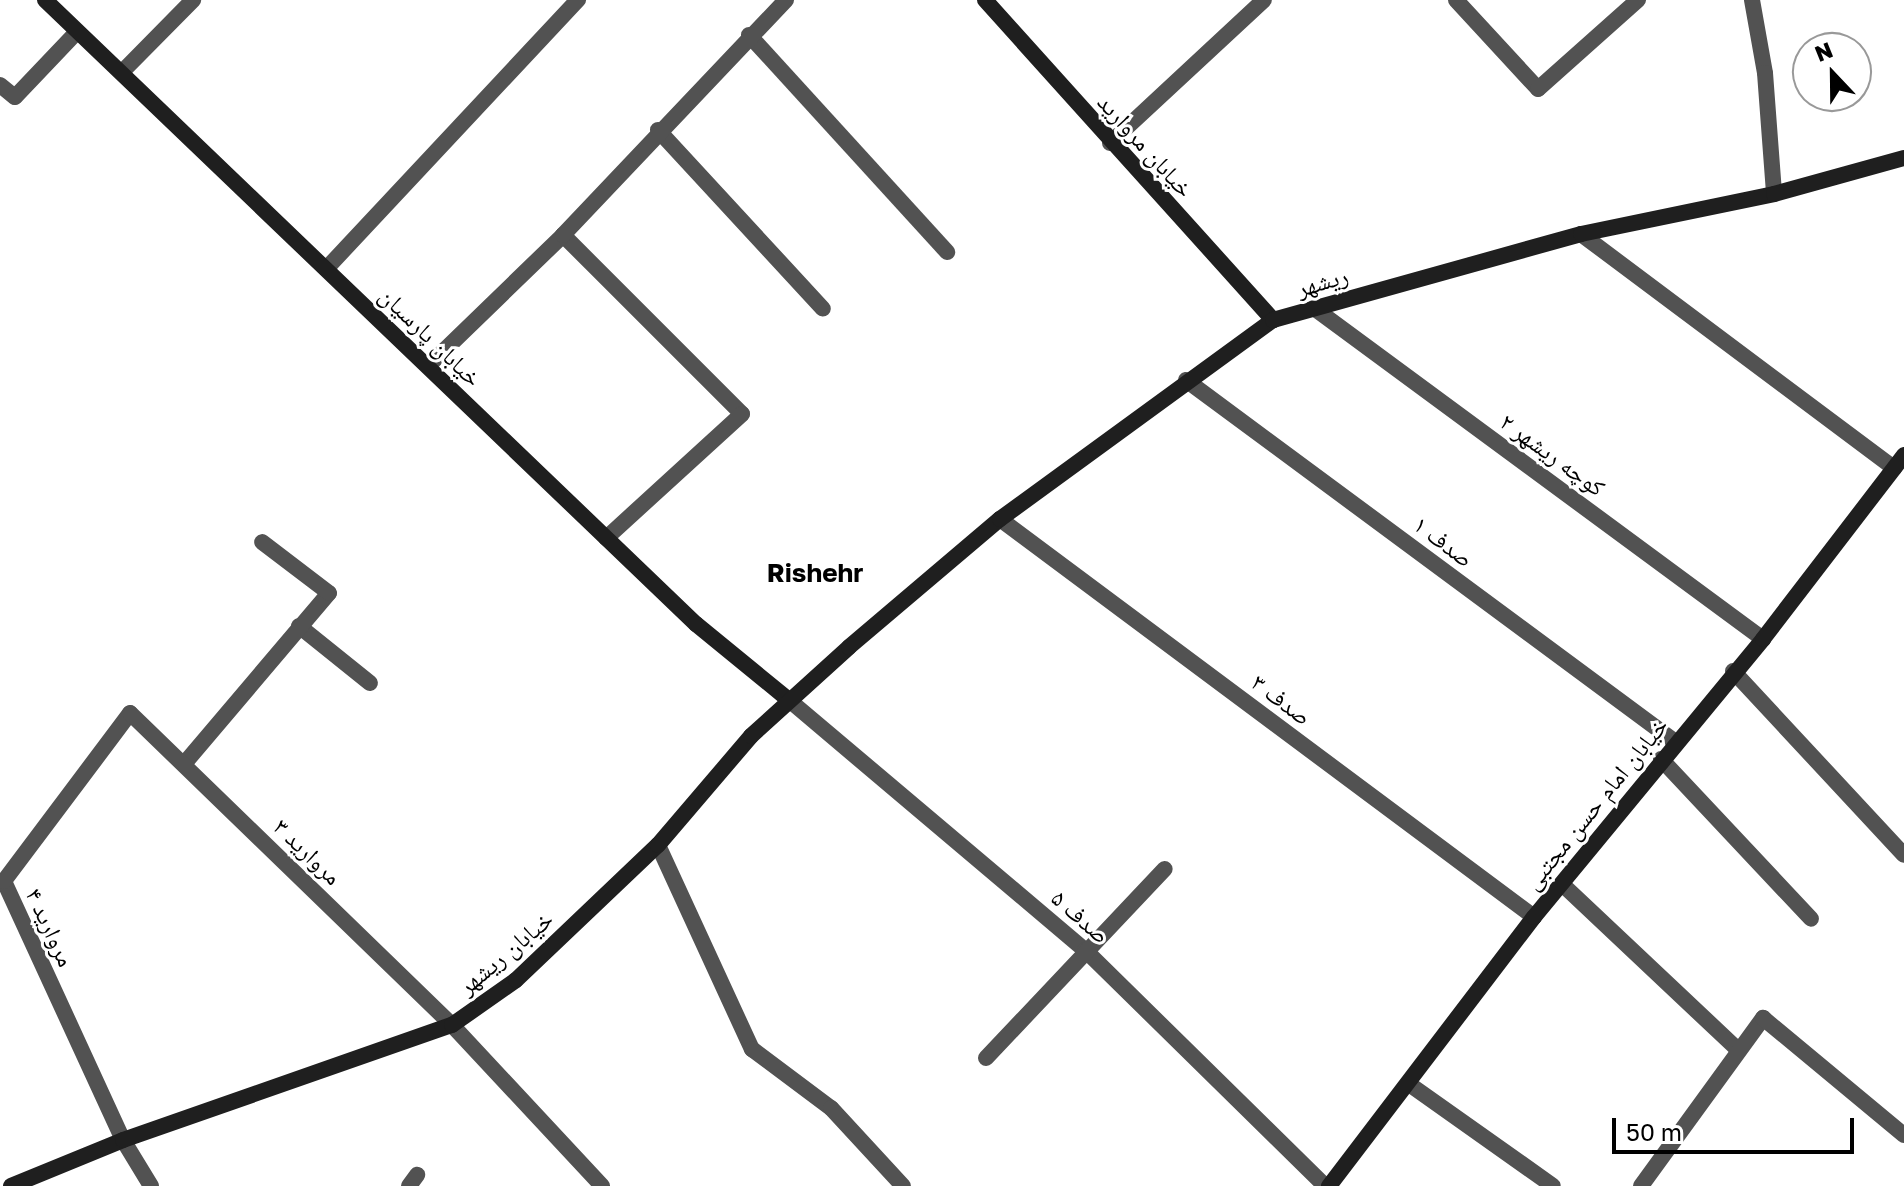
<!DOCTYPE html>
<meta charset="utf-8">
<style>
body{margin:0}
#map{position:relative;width:1904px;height:1186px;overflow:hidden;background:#fff;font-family:"Golos Text","Noto Naskh Arabic",sans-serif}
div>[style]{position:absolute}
.street>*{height:16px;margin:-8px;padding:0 8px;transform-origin:8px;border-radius:8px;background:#525252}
.secondary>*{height:16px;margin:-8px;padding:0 8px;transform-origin:8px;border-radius:8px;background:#1f1f1f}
span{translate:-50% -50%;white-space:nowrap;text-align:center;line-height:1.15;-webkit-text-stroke:6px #fff;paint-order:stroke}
.street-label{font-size:24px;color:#000}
.neighbourhood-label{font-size:26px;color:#000;font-weight:700}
.north{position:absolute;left:1792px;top:32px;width:80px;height:80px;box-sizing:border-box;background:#fff;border:2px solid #999;border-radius:50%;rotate:338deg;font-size:22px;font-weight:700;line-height:32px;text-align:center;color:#000}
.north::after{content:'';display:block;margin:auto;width:28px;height:36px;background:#000;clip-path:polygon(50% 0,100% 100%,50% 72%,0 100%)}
.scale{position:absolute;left:1612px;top:1118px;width:242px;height:36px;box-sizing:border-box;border:4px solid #000;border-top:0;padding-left:10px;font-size:24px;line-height:28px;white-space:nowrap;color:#000;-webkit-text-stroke:6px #fff;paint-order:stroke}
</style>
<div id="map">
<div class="street">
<div style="left:1456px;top:0;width:121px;rotate:47.3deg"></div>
<div style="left:1538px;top:89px;width:134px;rotate:-41.7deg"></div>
<div style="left:1752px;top:0;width:74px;rotate:79.9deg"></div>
<div style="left:1765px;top:73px;width:121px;rotate:85.7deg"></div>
<div style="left:749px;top:35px;width:294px;rotate:47.6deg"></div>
<div style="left:123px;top:71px;width:100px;rotate:-45.4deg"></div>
<div style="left:0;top:85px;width:19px;rotate:39deg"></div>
<div style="left:15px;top:97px;width:90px;rotate:-46.4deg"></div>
<div style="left:658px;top:130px;width:243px;rotate:47.3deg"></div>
<div style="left:1110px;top:143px;width:210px;rotate:-42.9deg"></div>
<div style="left:1581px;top:234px;width:391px;rotate:36.8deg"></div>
<div style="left:563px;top:235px;width:253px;rotate:45deg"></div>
<div style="left:742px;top:414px;width:184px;rotate:137.6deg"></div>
<div style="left:326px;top:269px;width:369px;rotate:-46.9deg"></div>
<div style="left:1314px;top:308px;width:558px;rotate:36.4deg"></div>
<div style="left:428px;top:366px;width:188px;rotate:-44.1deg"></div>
<div style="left:563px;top:235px;width:324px;rotate:-46.5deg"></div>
<div style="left:1186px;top:380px;width:607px;rotate:36.49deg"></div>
<div style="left:1000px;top:519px;width:666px;rotate:36.7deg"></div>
<div style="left:299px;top:626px;width:91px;rotate:38.8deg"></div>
<div style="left:1733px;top:671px;width:251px;rotate:47.1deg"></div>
<div style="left:789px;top:700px;width:387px;rotate:40.2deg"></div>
<div style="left:1085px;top:950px;width:337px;rotate:44.5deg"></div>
<div style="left:1661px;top:759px;width:219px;rotate:46.8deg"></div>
<div style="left:184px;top:764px;width:224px;rotate:-49.7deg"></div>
<div style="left:329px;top:593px;width:84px;rotate:-142.7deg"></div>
<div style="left:658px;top:845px;width:225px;rotate:65.3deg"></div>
<div style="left:752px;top:1049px;width:99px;rotate:36.8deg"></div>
<div style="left:831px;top:1108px;width:106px;rotate:47.3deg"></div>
<div style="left:1562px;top:884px;width:241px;rotate:43.3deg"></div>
<div style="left:986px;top:1058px;width:260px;rotate:-46.6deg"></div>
<div style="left:1409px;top:1084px;width:176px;rotate:35.3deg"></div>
<div style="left:151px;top:1186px;width:54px;rotate:-121.3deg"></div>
<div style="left:123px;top:1140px;width:285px;rotate:-114.7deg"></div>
<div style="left:4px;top:881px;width:210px;rotate:-53.1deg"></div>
<div style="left:130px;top:713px;width:448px;rotate:44.1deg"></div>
<div style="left:452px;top:1025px;width:220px;rotate:47deg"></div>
<div style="left:409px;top:1186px;width:14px;rotate:-54deg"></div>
<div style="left:1641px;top:1186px;width:208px;rotate:-54deg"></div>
<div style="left:1763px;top:1018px;width:183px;rotate:39.7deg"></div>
</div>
<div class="secondary">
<div style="left:45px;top:0;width:902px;rotate:43.79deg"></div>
<div style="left:696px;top:624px;width:120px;rotate:39.3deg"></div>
<div style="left:985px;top:0;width:431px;rotate:48deg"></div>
<div style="left:11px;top:1186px;width:121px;rotate:-22.3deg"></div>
<div style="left:123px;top:1140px;width:349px;rotate:-19.3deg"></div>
<div style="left:452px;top:1025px;width:78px;rotate:-35.1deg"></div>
<div style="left:516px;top:980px;width:196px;rotate:-43.6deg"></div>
<div style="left:658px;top:845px;width:143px;rotate:-49.5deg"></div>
<div style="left:751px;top:736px;width:132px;rotate:-42.2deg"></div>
<div style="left:849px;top:647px;width:198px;rotate:-40.3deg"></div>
<div style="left:1000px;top:519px;width:338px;rotate:-36.1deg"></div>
<div style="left:1273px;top:320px;width:320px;rotate:-15.6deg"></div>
<div style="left:1581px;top:234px;width:197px;rotate:-11.7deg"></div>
<div style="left:1774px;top:194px;width:135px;rotate:-15.5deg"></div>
<div style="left:1329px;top:1186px;width:338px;rotate:-52.7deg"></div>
<div style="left:1534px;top:917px;width:360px;rotate:-50.5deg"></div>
<div style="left:1763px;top:639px;width:232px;rotate:-52.5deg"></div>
</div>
<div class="street-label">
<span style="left:1146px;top:145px;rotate:48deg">خیابان مروارید</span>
<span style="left:1322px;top:281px;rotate:-16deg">ریشهر</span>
<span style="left:431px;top:336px;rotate:44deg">خیابان پارسیان</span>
<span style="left:1553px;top:454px;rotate:36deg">کوچه ریشهر ۲</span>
<span style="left:1444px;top:541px;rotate:37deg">صدف ۱</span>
<span style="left:1282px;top:699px;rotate:37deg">صدف ۳</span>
<span style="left:1595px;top:803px;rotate:-51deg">خیابان امام حسن مجتبی</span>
<span style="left:308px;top:851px;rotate:44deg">مروارید ۳</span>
<span style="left:1081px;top:916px;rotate:41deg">صدف ۵</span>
<span style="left:51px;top:927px;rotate:65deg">مروارید ۴</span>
<span style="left:505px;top:952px;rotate:-40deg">خیابان ریشهر</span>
</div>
<div class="neighbourhood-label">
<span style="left:815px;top:573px">Rishehr</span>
</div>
<div class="north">N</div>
<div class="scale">50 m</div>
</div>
